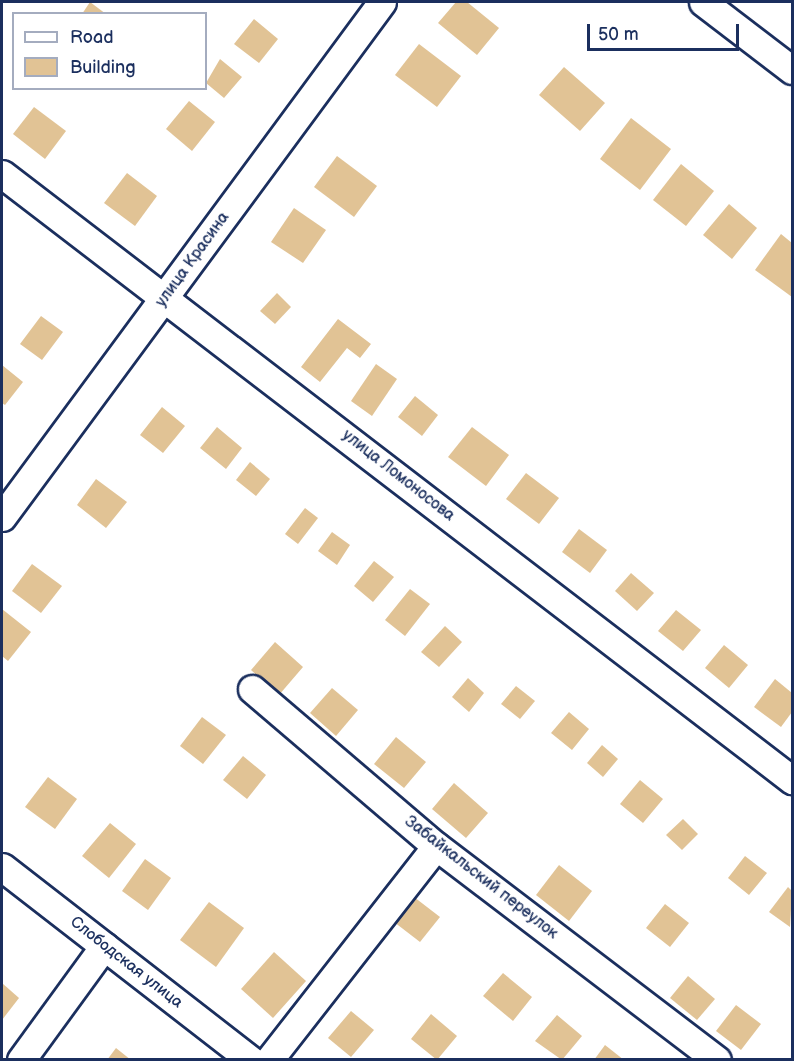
<!DOCTYPE html>
<meta charset="utf-8">
<style>
body{margin:0}
#map{position:relative;width:794px;height:1061px;overflow:hidden;background:#fff;font-family:"Balsamiq Sans",sans-serif}
div>[style]{position:absolute}
.building>*{inset:0;background:#e1c395}
.roads{filter:drop-shadow(2px 0 #1b2f5e) drop-shadow(-2px 0 #1b2f5e) drop-shadow(0 2px #1b2f5e) drop-shadow(0 -2px #1b2f5e)}
.minor>*{height:27px;margin:-13.5px;padding:0 13.5px;transform-origin:13.5px;border-radius:13.5px;background:#fff}
span{translate:-50% -50%;white-space:nowrap;text-align:center;line-height:1.15;-webkit-text-stroke:4.5px #fff;paint-order:stroke}
.street-label{font-size:16px;color:#1b2f5e}
.frame{position:absolute;inset:0;border:3px solid #1b2f5e;pointer-events:none}
.legend{position:absolute;left:12px;top:12px;width:195px;height:78px;box-sizing:border-box;background:#fff;border:2px solid #a4acbf;margin:0;padding:8px 10px;list-style:none;font-size:18px;color:#1b2f5e}
.legend li{display:flex;align-items:center;gap:12px;height:30px}
.legend b{width:30px;border:2px solid #a4acbf}
.scale{position:absolute;left:587px;top:24px;width:152px;height:27px;box-sizing:border-box;border:3px solid #1b2f5e;border-top:0;padding-left:8px;font-size:18px;line-height:21px;white-space:nowrap;color:#1b2f5e;-webkit-text-stroke:4px #fff;paint-order:stroke}
</style>
<div id="map">
<div class="building">
<div style="clip-path:polygon(90px 2px,106px 14px,82px 14px)"></div>
<div style="clip-path:polygon(456px 2px,467px 2px,499px 28px,477px 55px,438px 23px)"></div>
<div style="clip-path:polygon(254px 19px,278px 39px,259px 63px,234px 44px)"></div>
<div style="clip-path:polygon(419px 44px,461px 76px,437px 107px,395px 75px)"></div>
<div style="clip-path:polygon(220px 59px,242px 77px,224px 98px,206px 83px)"></div>
<div style="clip-path:polygon(564px 67px,605px 103px,580px 131px,539px 95px)"></div>
<div style="clip-path:polygon(189px 101px,215px 122px,192px 151px,166px 129px)"></div>
<div style="clip-path:polygon(34px 107px,66px 131px,45px 159px,13px 134px)"></div>
<div style="clip-path:polygon(631px 118px,671px 149px,640px 190px,600px 159px)"></div>
<div style="clip-path:polygon(337px 156px,377px 186px,354px 217px,314px 187px)"></div>
<div style="clip-path:polygon(681px 164px,714px 191px,686px 226px,653px 200px)"></div>
<div style="clip-path:polygon(127px 173px,157px 196px,135px 226px,104px 203px)"></div>
<div style="clip-path:polygon(729px 204px,757px 228px,732px 259px,703px 235px)"></div>
<div style="clip-path:polygon(294px 208px,326px 230px,303px 263px,271px 242px)"></div>
<div style="clip-path:polygon(781px 234px,792px 243px,792px 297px,755px 270px)"></div>
<div style="clip-path:polygon(277px 293px,291px 307px,275px 324px,260px 311px)"></div>
<div style="clip-path:polygon(41px 316px,63px 332px,42px 360px,20px 344px)"></div>
<div style="clip-path:polygon(338px 319px,371px 344px,360px 358px,347px 348px,320px 382px,301px 367px)"></div>
<div style="clip-path:polygon(376px 364px,397px 379px,372px 416px,351px 401px)"></div>
<div style="clip-path:polygon(2px 365px,23px 382px,5px 405px,2px 403px)"></div>
<div style="clip-path:polygon(415px 396px,438px 415px,422px 436px,398px 417px)"></div>
<div style="clip-path:polygon(162px 407px,185px 426px,163px 453px,140px 435px)"></div>
<div style="clip-path:polygon(217px 427px,242px 448px,226px 469px,200px 448px)"></div>
<div style="clip-path:polygon(472px 427px,509px 455px,486px 486px,448px 457px)"></div>
<div style="clip-path:polygon(250px 462px,270px 479px,256px 496px,236px 480px)"></div>
<div style="clip-path:polygon(526px 473px,559px 498px,539px 524px,506px 499px)"></div>
<div style="clip-path:polygon(96px 479px,127px 502px,106px 528px,77px 505px)"></div>
<div style="clip-path:polygon(305px 508px,318px 518px,298px 544px,285px 534px)"></div>
<div style="clip-path:polygon(579px 529px,607px 550px,590px 573px,562px 552px)"></div>
<div style="clip-path:polygon(332px 532px,350px 545px,337px 565px,318px 551px)"></div>
<div style="clip-path:polygon(374px 561px,394px 577px,373px 602px,354px 586px)"></div>
<div style="clip-path:polygon(32px 564px,62px 586px,41px 613px,12px 591px)"></div>
<div style="clip-path:polygon(631px 573px,654px 593px,637px 611px,615px 591px)"></div>
<div style="clip-path:polygon(410px 589px,430px 604px,405px 636px,385px 620px)"></div>
<div style="clip-path:polygon(2px 609px,31px 632px,8px 661px,2px 656px)"></div>
<div style="clip-path:polygon(676px 610px,701px 630px,683px 651px,658px 631px)"></div>
<div style="clip-path:polygon(445px 626px,462px 642px,439px 667px,421px 652px)"></div>
<div style="clip-path:polygon(275px 642px,303px 667px,279px 695px,251px 670px)"></div>
<div style="clip-path:polygon(724px 645px,748px 665px,729px 688px,705px 668px)"></div>
<div style="clip-path:polygon(468px 678px,484px 693px,469px 712px,452px 697px)"></div>
<div style="clip-path:polygon(775px 679px,792px 693px,792px 712px,781px 727px,754px 707px)"></div>
<div style="clip-path:polygon(516px 686px,535px 701px,520px 719px,501px 704px)"></div>
<div style="clip-path:polygon(332px 688px,358px 710px,336px 736px,310px 713px)"></div>
<div style="clip-path:polygon(569px 712px,589px 729px,572px 750px,551px 733px)"></div>
<div style="clip-path:polygon(202px 717px,226px 735px,203px 764px,180px 746px)"></div>
<div style="clip-path:polygon(396px 737px,426px 762px,404px 788px,374px 764px)"></div>
<div style="clip-path:polygon(602px 745px,618px 759px,603px 777px,587px 763px)"></div>
<div style="clip-path:polygon(243px 756px,266px 775px,247px 799px,223px 780px)"></div>
<div style="clip-path:polygon(48px 777px,77px 799px,55px 829px,25px 807px)"></div>
<div style="clip-path:polygon(640px 780px,663px 799px,643px 823px,620px 804px)"></div>
<div style="clip-path:polygon(454px 783px,488px 813px,466px 838px,432px 809px)"></div>
<div style="clip-path:polygon(683px 819px,698px 834px,682px 850px,666px 835px)"></div>
<div style="clip-path:polygon(110px 823px,136px 844px,109px 878px,82px 856px)"></div>
<div style="clip-path:polygon(745px 856px,767px 873px,749px 895px,728px 878px)"></div>
<div style="clip-path:polygon(145px 859px,171px 878px,148px 910px,122px 891px)"></div>
<div style="clip-path:polygon(559px 865px,592px 891px,569px 921px,536px 895px)"></div>
<div style="clip-path:polygon(788px 887px,792px 891px,790px 927px,769px 912px)"></div>
<div style="clip-path:polygon(414px 897px,440px 917px,420px 942px,394px 922px)"></div>
<div style="clip-path:polygon(209px 902px,244px 928px,216px 967px,180px 940px)"></div>
<div style="clip-path:polygon(665px 904px,689px 923px,670px 947px,646px 928px)"></div>
<div style="clip-path:polygon(274px 952px,306px 981px,273px 1018px,241px 989px)"></div>
<div style="clip-path:polygon(503px 973px,532px 997px,513px 1021px,483px 996px)"></div>
<div style="clip-path:polygon(688px 976px,715px 999px,697px 1020px,670px 998px)"></div>
<div style="clip-path:polygon(2px 983px,19px 998px,2px 1020px)"></div>
<div style="clip-path:polygon(736px 1005px,761px 1024px,741px 1050px,716px 1031px)"></div>
<div style="clip-path:polygon(351px 1011px,374px 1030px,351px 1057px,328px 1038px)"></div>
<div style="clip-path:polygon(431px 1014px,457px 1036px,437px 1060px,411px 1039px)"></div>
<div style="clip-path:polygon(557px 1015px,582px 1036px,562px 1060px,535px 1041px)"></div>
<div style="clip-path:polygon(605px 1045px,624px 1060px,594px 1060px)"></div>
<div style="clip-path:polygon(116px 1048px,131px 1060px,107px 1060px)"></div>
</div>
<div class="roads">
<div class="minor">
<div style="left:703px;top:2px;width:112px;rotate:37.4deg"></div>
<div style="left:2px;top:174px;width:996px;rotate:37.49deg"></div>
<div style="left:2px;top:517px;width:640px;rotate:-53.58deg"></div>
<div style="left:252px;top:689px;width:242px;rotate:40.5deg"></div>
<div style="left:436px;top:846px;width:353px;rotate:37.3deg"></div>
<div style="left:2px;top:867px;width:315px;rotate:37.8deg"></div>
<div style="left:21px;top:1060px;width:141px;rotate:-53.9deg"></div>
<div style="left:269px;top:1060px;width:271px;rotate:-52deg"></div>
</div>
</div>
<div class="street-label">
<span style="left:193px;top:260px;rotate:-54deg">улица Красина</span>
<span style="left:398px;top:476px;rotate:38deg">улица Ломоносова</span>
<span style="left:481px;top:878px;rotate:38deg">Забайкальский переулок</span>
<span style="left:126px;top:963px;rotate:38deg">Слободская улица</span>
</div>
<div class="frame"></div>
<ul class="legend">
<li><b style="height:8px;background:#fff"></b>Road</li>
<li><b style="height:16px;background:#e1c395"></b>Building</li>
</ul>
<div class="scale">50 m</div>
</div>
